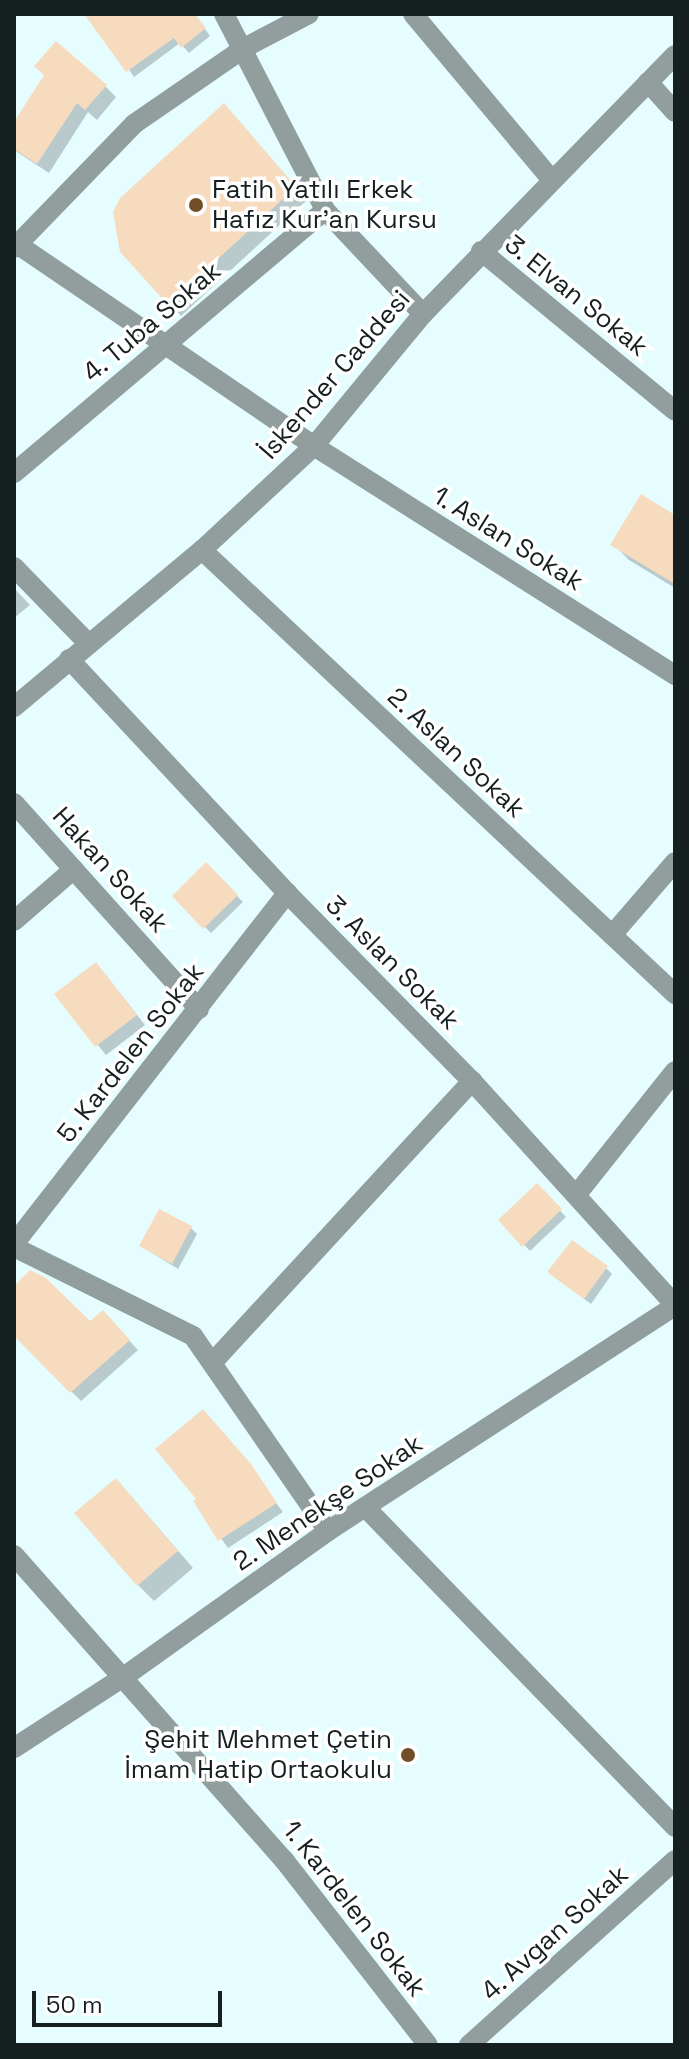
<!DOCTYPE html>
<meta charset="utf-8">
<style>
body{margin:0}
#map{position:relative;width:689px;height:2059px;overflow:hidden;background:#e6fdff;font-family:"Space Grotesk",sans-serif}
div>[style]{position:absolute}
.shadow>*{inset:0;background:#0003}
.building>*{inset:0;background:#f7dbbe}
.minor>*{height:20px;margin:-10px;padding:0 10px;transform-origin:10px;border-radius:10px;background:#929e9e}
.dots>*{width:22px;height:22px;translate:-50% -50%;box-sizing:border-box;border:4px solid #fff;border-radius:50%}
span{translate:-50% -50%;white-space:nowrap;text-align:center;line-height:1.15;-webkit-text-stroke:7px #fff;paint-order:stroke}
.poi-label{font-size:26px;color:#162021}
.left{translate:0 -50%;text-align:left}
.right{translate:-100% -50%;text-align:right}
.street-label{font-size:26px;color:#162021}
.frame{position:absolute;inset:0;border:16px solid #162021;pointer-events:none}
.scale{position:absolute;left:32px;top:1991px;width:190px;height:36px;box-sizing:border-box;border:4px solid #162021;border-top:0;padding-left:10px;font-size:24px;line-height:28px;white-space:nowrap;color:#162021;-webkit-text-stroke:6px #fff;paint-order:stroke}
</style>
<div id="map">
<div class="shadow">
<div style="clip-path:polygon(93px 14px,194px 14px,210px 36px,189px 53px,180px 43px,134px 77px)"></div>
<div style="clip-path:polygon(105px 86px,116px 97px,97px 120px,88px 112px,49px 173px,14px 150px,14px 126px)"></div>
<div style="clip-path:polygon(236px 118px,307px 200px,181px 316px,122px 251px)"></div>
<div style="clip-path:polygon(675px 517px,675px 588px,629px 560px,613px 544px)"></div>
<div style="clip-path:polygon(14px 588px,30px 605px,14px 618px)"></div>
<div style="clip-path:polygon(206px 865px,243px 902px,211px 933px,174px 896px)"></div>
<div style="clip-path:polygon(105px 974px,145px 1025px,106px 1055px,57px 995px)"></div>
<div style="clip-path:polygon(537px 1186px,566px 1217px,530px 1251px,501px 1220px)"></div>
<div style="clip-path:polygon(191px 1228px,197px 1234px,178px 1269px,141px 1246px)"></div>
<div style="clip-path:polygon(606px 1268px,612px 1274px,591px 1304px,556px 1278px)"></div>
<div style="clip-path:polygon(14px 1289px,90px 1324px,112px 1322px,138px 1350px,81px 1401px,14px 1334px)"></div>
<div style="clip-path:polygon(211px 1420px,283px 1512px,228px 1548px,195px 1502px,199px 1499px)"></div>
<div style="clip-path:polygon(131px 1496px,193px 1568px,154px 1601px,138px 1585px)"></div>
</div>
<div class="building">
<div style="clip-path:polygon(84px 14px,195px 14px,206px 28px,181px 48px,174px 38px,126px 72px)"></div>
<div style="clip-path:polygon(56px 41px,107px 85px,85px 110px,77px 103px,37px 164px,14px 149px,14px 122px,44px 75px,34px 66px)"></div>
<div style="clip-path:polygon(224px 103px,296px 187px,168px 305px,120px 252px,113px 212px,120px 198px)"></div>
<div style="clip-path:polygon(641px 494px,675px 515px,675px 584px,610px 545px)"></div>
<div style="clip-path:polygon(206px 862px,238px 895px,203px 929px,172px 896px)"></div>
<div style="clip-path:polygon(96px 962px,137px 1015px,95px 1047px,54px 994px)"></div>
<div style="clip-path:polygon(537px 1183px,562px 1209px,522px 1247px,498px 1220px)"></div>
<div style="clip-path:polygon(159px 1209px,192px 1226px,172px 1264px,139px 1246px)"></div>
<div style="clip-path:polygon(572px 1240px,608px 1266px,584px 1299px,547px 1272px)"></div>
<div style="clip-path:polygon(30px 1270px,46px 1278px,90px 1321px,103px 1310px,130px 1340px,70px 1393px,14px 1336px,14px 1286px)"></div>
<div style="clip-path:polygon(203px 1409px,251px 1464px,277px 1503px,218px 1541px,193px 1501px,196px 1499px,155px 1449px)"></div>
<div style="clip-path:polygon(116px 1478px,178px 1551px,137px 1586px,74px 1513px)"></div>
</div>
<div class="minor">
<div style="left:224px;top:14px;width:220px;rotate:62.7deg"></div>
<div style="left:325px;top:210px;width:143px;rotate:46.7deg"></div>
<div style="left:413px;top:14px;width:215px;rotate:50.1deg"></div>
<div style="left:648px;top:82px;width:40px;rotate:48deg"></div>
<div style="left:14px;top:242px;width:363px;rotate:34.2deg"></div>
<div style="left:314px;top:446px;width:428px;rotate:32.4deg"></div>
<div style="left:14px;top:248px;width:173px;rotate:-45.9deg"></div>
<div style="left:134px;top:124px;width:134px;rotate:-34.6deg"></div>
<div style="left:244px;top:48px;width:73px;rotate:-27.6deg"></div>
<div style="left:481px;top:251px;width:251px;rotate:39.5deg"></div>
<div style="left:14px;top:473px;width:407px;rotate:-40.2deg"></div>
<div style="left:202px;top:550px;width:649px;rotate:43.19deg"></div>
<div style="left:14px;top:567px;width:107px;rotate:45.8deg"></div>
<div style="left:69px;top:659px;width:320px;rotate:47deg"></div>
<div style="left:287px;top:893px;width:264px;rotate:45.5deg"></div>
<div style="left:472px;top:1081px;width:302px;rotate:47.8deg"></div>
<div style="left:14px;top:707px;width:245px;rotate:-39.9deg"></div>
<div style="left:202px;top:550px;width:153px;rotate:-42.9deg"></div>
<div style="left:314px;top:446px;width:171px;rotate:-50.5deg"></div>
<div style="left:423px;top:314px;width:361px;rotate:-45.8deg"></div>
<div style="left:14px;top:803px;width:277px;rotate:48.1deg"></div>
<div style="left:14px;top:921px;width:79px;rotate:-40.9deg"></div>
<div style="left:612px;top:935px;width:96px;rotate:-49.2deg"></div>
<div style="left:577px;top:1194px;width:157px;rotate:-51.5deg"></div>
<div style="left:14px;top:1244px;width:445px;rotate:-52.1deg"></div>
<div style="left:14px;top:1247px;width:200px;rotate:26.4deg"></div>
<div style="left:193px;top:1336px;width:237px;rotate:55.3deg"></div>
<div style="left:212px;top:1363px;width:384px;rotate:-47.3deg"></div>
<div style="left:365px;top:1507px;width:446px;rotate:45.9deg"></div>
<div style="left:14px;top:1555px;width:407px;rotate:48.5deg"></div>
<div style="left:284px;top:1860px;width:234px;rotate:52.1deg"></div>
<div style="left:14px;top:1748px;width:132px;rotate:-33deg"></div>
<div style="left:125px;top:1676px;width:249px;rotate:-35.5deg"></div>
<div style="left:328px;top:1531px;width:414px;rotate:-33deg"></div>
<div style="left:469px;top:2045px;width:277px;rotate:-41.9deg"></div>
</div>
<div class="dots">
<div style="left:196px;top:205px;background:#724f28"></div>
<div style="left:408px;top:1755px;background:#724f28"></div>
</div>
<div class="poi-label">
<span class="left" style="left:212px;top:205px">Fatih Yatılı Erkek<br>Hafız Kur'an Kursu</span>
<span class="right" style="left:392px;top:1755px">Şehit Mehmet Çetin<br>İmam Hatip Ortaokulu</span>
</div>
<div class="street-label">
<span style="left:576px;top:296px;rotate:39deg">3. Elvan Sokak</span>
<span style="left:152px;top:322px;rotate:-40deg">4. Tuba Sokak</span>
<span style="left:335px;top:375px;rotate:-49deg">İskender Caddesi</span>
<span style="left:508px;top:539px;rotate:32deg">1. Aslan Sokak</span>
<span style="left:456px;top:753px;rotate:43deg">2. Aslan Sokak</span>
<span style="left:110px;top:870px;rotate:48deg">Hakan Sokak</span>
<span style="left:392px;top:963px;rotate:45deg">3. Aslan Sokak</span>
<span style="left:131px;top:1053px;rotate:-52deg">5. Kardelen Sokak</span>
<span style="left:328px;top:1503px;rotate:-34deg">2. Menekşe Sokak</span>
<span style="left:354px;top:1909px;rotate:52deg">1. Kardelen Sokak</span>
<span style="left:555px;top:1933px;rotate:-42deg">4. Avgan Sokak</span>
</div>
<div class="frame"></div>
<div class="scale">50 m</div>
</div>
